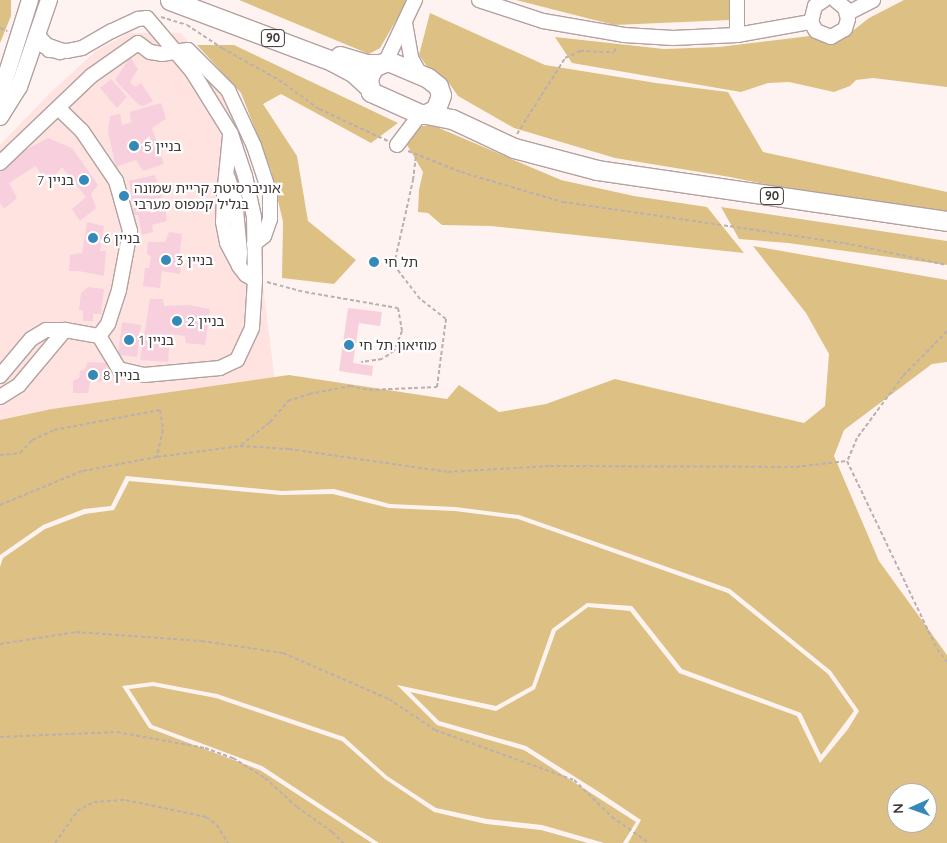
<!DOCTYPE html>
<meta charset="utf-8">
<style>
body{margin:0}
#map{position:relative;width:947px;height:843px;overflow:hidden;background:#fff3f2;font-family:Quicksand,"Noto Sans Hebrew",sans-serif}
div>[style]{position:absolute}
.built>*{inset:0;background:#fee3e0}
.green>*{inset:0;background:#ddc084}
.building>*{inset:0;background:#f8cfdd}
.path>*{height:2px;margin-top:-1px;transform-origin:0;background:repeating-linear-gradient(90deg,#bbb0af 0 4px,transparent 0 6.5px)}
.roads{filter:drop-shadow(1px 0 #b3a19f) drop-shadow(-1px 0 #b3a19f) drop-shadow(0 1px #b3a19f) drop-shadow(0 -1px #b3a19f)}
.minor>*{height:14px;margin:-7px;padding:0 7px;transform-origin:7px;border-radius:7px;background:#fff}
.major>*{height:16px;margin:-8px;padding:0 8px;transform-origin:8px;border-radius:8px;background:#fff}
.highway>*{height:19px;margin:-9.5px;padding:0 9.5px;transform-origin:9.5px;border-radius:9.5px;background:#fff}
.dots>*{width:14px;height:14px;translate:-50% -50%;box-sizing:border-box;border:2px solid #fff;border-radius:50%}
span{translate:-50% -50%;white-space:nowrap;text-align:center;line-height:1.15;-webkit-text-stroke:4.5px #fff;paint-order:stroke}
.shield-label span{padding:1px 4px;background:#fff;border:1px solid;border-radius:4px;-webkit-text-stroke-width:0}
.shield-label{font-size:12px;color:#3e3736;font-weight:700}
.poi-label{font-size:14px;color:#3e3736}
.left{translate:0 -50%;text-align:left}
.right{translate:-100% -50%;text-align:right}
.north{position:absolute;left:887px;top:783px;width:50px;height:50px;box-sizing:border-box;background:#fff;border:1px solid #b2afaf;border-radius:50%;rotate:268deg;font-size:14px;font-weight:700;line-height:20px;text-align:center;color:#3e3736}
.north::after{content:'';display:block;margin:auto;width:18px;height:22px;background:#3489b8;clip-path:polygon(50% 0,100% 100%,50% 72%,0 100%)}
</style>
<div id="map">
<div class="built">
<div style="clip-path:polygon(129px 33px,181px 33px,228px 90px,258px 248px,276px 389px,0 423px,0 145px,52px 91px,97px 50px)"></div>
</div>
<div class="green">
<div style="clip-path:polygon(0 0,11px 0,11px 16px,0 43px)"></div>
<div style="clip-path:polygon(239px 0,408px 0,380px 48px,369px 54px)"></div>
<div style="clip-path:polygon(516px 0,730px 0,730px 20px,614px 25px)"></div>
<div style="clip-path:polygon(904px 0,947px 0,947px 87px,873px 78px,856px 80px,850px 86px,834px 92px,789px 82px,768px 83px,741px 92px,572px 63px,555px 37px,664px 49px,719px 47px,810px 36px,845px 37px,869px 18px)"></div>
<div style="clip-path:polygon(430px 13px,545px 65px,656px 83px,728px 92px,763px 152px,947px 192px,947px 217px,866px 205px,730px 177px,615px 158px,514px 128px,458px 96px,446px 79px,428px 68px,419px 55px)"></div>
<div style="clip-path:polygon(197px 45px,234px 45px,398px 123px,371px 143px,281px 94px,263px 104px,297px 156px,308px 221px,356px 260px,334px 284px,282px 278px,283px 222px,271px 170px,241px 93px)"></div>
<div style="clip-path:polygon(432px 125px,561px 180px,634px 196px,707px 207px,744px 253px,491px 226px,442px 225px,428px 213px,418px 212px,419px 190px,423px 172px,407px 145px,413px 127px)"></div>
<div style="clip-path:polygon(721px 207px,947px 241px,947px 265px,788px 243px,739px 239px)"></div>
<div style="clip-path:polygon(evenodd,753px 246px,947px 280px,947px 362px,932px 364px,844px 430px,834px 456px,879px 561px,947px 655px,947px 843px,628px 843px,641px 820px,599px 792px,526px 746px,439px 721px,410px 692px,496px 711px,535px 689px,556px 631px,588px 607px,630px 611px,679px 673px,797px 716px,820px 763px,848px 729px,859px 711px,831px 671px,730px 589px,519px 515px,455px 507px,390px 504px,334px 489px,282px 491px,126px 476px,111px 506px,84px 509px,43px 525px,0 555px,0 420px,52px 409px,289px 375px,447px 399px,459px 385px,499px 412px,546px 404px,615px 379px,804px 423px,825px 406px,829px 354px,806px 313px,753px 246px,897px 793px,927px 793px,927px 823px,897px 823px,897px 793px)"></div>
<div style="clip-path:polygon(129px 481px,281px 495px,333px 494px,389px 508px,455px 511px,518px 519px,728px 593px,828px 674px,854px 711px,821px 755px,801px 713px,682px 669px,632px 606px,587px 603px,552px 629px,532px 686px,496px 706px,397px 685px,437px 725px,524px 750px,636px 822px,623px 843px,604px 843px,542px 825px,487px 819px,436px 808px,387px 776px,344px 737px,217px 694px,153px 682px,122px 686px,149px 728px,260px 770px,372px 843px,0 843px,0 567px,3px 558px,45px 529px,85px 514px,114px 510px)"></div>
<div style="clip-path:polygon(153px 686px,216px 698px,342px 741px,385px 779px,434px 812px,486px 824px,541px 830px,588px 843px,379px 843px,262px 766px,152px 725px,129px 689px)"></div>
</div>
<div class="building">
<div style="clip-path:polygon(130px 57px,138px 69px,130px 82px,135px 87px,141px 83px,153px 101px,143px 106px,139px 105px,115px 80px)"></div>
<div style="clip-path:polygon(111px 79px,127px 97px,117px 108px,100px 88px)"></div>
<div style="clip-path:polygon(161px 103px,166px 119px,152px 128px,164px 164px,143px 171px,136px 160px,116px 167px,108px 132px,110px 116px,120px 114px,122px 125px,131px 122px,130px 112px)"></div>
<div style="clip-path:polygon(48px 138px,72px 148px,98px 185px,91px 194px,96px 208px,80px 221px,72px 209px,86px 197px,62px 167px,54px 177px,42px 176px,36px 166px,9px 183px,17px 198px,4px 209px,0 203px,0 170px,20px 153px)"></div>
<div style="clip-path:polygon(155px 175px,162px 198px,151px 203px,152px 212px,165px 207px,167px 221px,152px 225px,153px 232px,142px 235px,138px 215px,134px 215px,129px 181px)"></div>
<div style="clip-path:polygon(87px 222px,104px 226px,100px 251px,106px 251px,104px 276px,79px 271px,69px 271px,70px 255px,82px 253px)"></div>
<div style="clip-path:polygon(169px 232px,182px 234px,179px 259px,182px 262px,180px 274px,162px 271px,160px 288px,143px 286px,145px 268px,149px 268px,151px 257px,147px 254px,148px 242px,165px 242px)"></div>
<div style="clip-path:polygon(88px 287px,104px 289px,101px 314px,93px 314px,93px 321px,83px 321px,83px 311px,79px 310px,81px 293px)"></div>
<div style="clip-path:polygon(150px 299px,163px 299px,164px 306px,188px 305px,210px 309px,205px 345px,186px 343px,185px 336px,170px 334px,168px 362px,140px 360px)"></div>
<div style="clip-path:polygon(348px 308px,382px 312px,380px 326px,359px 323px,353px 363px,373px 366px,372px 376px,339px 371px)"></div>
<div style="clip-path:polygon(122px 322px,141px 325px,137px 357px,118px 355px)"></div>
<div style="clip-path:polygon(88px 362px,107px 363px,105px 381px,90px 382px,88px 393px,73px 393px,73px 381px,79px 378px,80px 371px,85px 369px)"></div>
</div>
<div class="path">
<div style="left:161px;top:17px;width:27px;rotate:17deg"></div>
<div style="left:187px;top:25px;width:42px;rotate:33.3deg"></div>
<div style="left:222px;top:48px;width:65px;rotate:29.3deg"></div>
<div style="left:279px;top:80px;width:49px;rotate:35.9deg"></div>
<div style="left:319px;top:109px;width:76px;rotate:24.9deg"></div>
<div style="left:0;top:28px;width:8px;rotate:23deg"></div>
<div style="left:517px;top:134px;width:90px;rotate:-57.7deg"></div>
<div style="left:565px;top:58px;width:17px;rotate:-25deg"></div>
<div style="left:580px;top:51px;width:34px;rotate:2deg"></div>
<div style="left:614px;top:52px;width:7px;rotate:-63deg"></div>
<div style="left:408px;top:151px;width:57px;rotate:21.6deg"></div>
<div style="left:461px;top:172px;width:106px;rotate:16.4deg"></div>
<div style="left:563px;top:202px;width:285px;rotate:8.3deg"></div>
<div style="left:845px;top:243px;width:104px;rotate:12.2deg"></div>
<div style="left:267px;top:282px;width:39px;rotate:15deg"></div>
<div style="left:305px;top:292px;width:94px;rotate:9.8deg"></div>
<div style="left:398px;top:308px;width:23px;rotate:80deg"></div>
<div style="left:402px;top:331px;width:22px;rotate:112deg"></div>
<div style="left:394px;top:351px;width:14px;rotate:146deg"></div>
<div style="left:382px;top:359px;width:21px;rotate:172deg"></div>
<div style="left:947px;top:331px;width:63px;rotate:134.4deg"></div>
<div style="left:903px;top:376px;width:77px;rotate:126.6deg"></div>
<div style="left:857px;top:438px;width:25px;rotate:113deg"></div>
<div style="left:847px;top:461px;width:208px;rotate:64.4deg"></div>
<div style="left:937px;top:649px;width:16px;rotate:52deg"></div>
<div style="left:241px;top:445px;width:37px;rotate:-38deg"></div>
<div style="left:270px;top:422px;width:28px;rotate:-49deg"></div>
<div style="left:288px;top:401px;width:22px;rotate:-18deg"></div>
<div style="left:309px;top:394px;width:42px;rotate:-11deg"></div>
<div style="left:350px;top:386px;width:19px;rotate:12deg"></div>
<div style="left:369px;top:390px;width:68px;rotate:-2.5deg"></div>
<div style="left:437px;top:387px;width:69px;rotate:-82.5deg"></div>
<div style="left:446px;top:319px;width:33px;rotate:-142deg"></div>
<div style="left:420px;top:299px;width:43px;rotate:-127.4deg"></div>
<div style="left:394px;top:265px;width:87px;rotate:-77.4deg"></div>
<div style="left:413px;top:180px;width:26px;rotate:-83deg"></div>
<div style="left:0;top:455px;width:20px;rotate:-6deg"></div>
<div style="left:20px;top:453px;width:18px;rotate:-47deg"></div>
<div style="left:32px;top:440px;width:24px;rotate:-24deg"></div>
<div style="left:54px;top:430px;width:108px;rotate:-10.7deg"></div>
<div style="left:160px;top:410px;width:20px;rotate:81deg"></div>
<div style="left:163px;top:430px;width:28px;rotate:103deg"></div>
<div style="left:157px;top:457px;width:76px;rotate:169.4deg"></div>
<div style="left:82px;top:471px;width:89px;rotate:157.5deg"></div>
<div style="left:157px;top:457px;width:84px;rotate:-7.5deg"></div>
<div style="left:240px;top:446px;width:49px;rotate:3.5deg"></div>
<div style="left:289px;top:449px;width:161px;rotate:8.2deg"></div>
<div style="left:448px;top:472px;width:102px;rotate:-3.4deg"></div>
<div style="left:550px;top:466px;width:246px;rotate:0.2deg"></div>
<div style="left:796px;top:467px;width:51px;rotate:-6.7deg"></div>
<div style="left:0;top:644px;width:77px;rotate:-9deg"></div>
<div style="left:76px;top:632px;width:126px;rotate:4.1deg"></div>
<div style="left:202px;top:641px;width:82px;rotate:8.4deg"></div>
<div style="left:283px;top:653px;width:116px;rotate:23.5deg"></div>
<div style="left:389px;top:699px;width:55px;rotate:34deg"></div>
<div style="left:435px;top:730px;width:148px;rotate:19.8deg"></div>
<div style="left:574px;top:780px;width:53px;rotate:44.2deg"></div>
<div style="left:612px;top:817px;width:45px;rotate:35.1deg"></div>
<div style="left:0;top:737px;width:117px;rotate:-2.4deg"></div>
<div style="left:117px;top:732px;width:89px;rotate:10.3deg"></div>
<div style="left:205px;top:748px;width:30px;rotate:20deg"></div>
<div style="left:233px;top:758px;width:38px;rotate:32deg"></div>
<div style="left:265px;top:778px;width:43px;rotate:42.2deg"></div>
<div style="left:297px;top:807px;width:43px;rotate:35.5deg"></div>
<div style="left:332px;top:832px;width:16px;rotate:43deg"></div>
<div style="left:55px;top:843px;width:39px;rotate:-55deg"></div>
<div style="left:77px;top:811px;width:19px;rotate:-28deg"></div>
<div style="left:94px;top:802px;width:32px;rotate:-4deg"></div>
<div style="left:126px;top:800px;width:82px;rotate:12deg"></div>
<div style="left:206px;top:817px;width:14px;rotate:36deg"></div>
<div style="left:217px;top:825px;width:21px;rotate:59deg"></div>
</div>
<div class="roads">
<div class="minor">
<div style="left:479px;top:0;width:67px;rotate:18.2deg"></div>
<div style="left:543px;top:21px;width:82px;rotate:9.8deg"></div>
<div style="left:624px;top:35px;width:49px;rotate:3.5deg"></div>
<div style="left:673px;top:38px;width:64px;rotate:-2.7deg"></div>
<div style="left:737px;top:35px;width:75px;rotate:-10deg"></div>
<div style="left:824px;top:0;width:11px;rotate:146deg"></div>
<div style="left:815px;top:6px;width:16px;rotate:104deg"></div>
<div style="left:811px;top:22px;width:10px;rotate:61deg"></div>
<div style="left:816px;top:31px;width:16px;rotate:22deg"></div>
<div style="left:831px;top:37px;width:16px;rotate:-30deg"></div>
<div style="left:845px;top:29px;width:10px;rotate:-73deg"></div>
<div style="left:848px;top:19px;width:11px;rotate:-105deg"></div>
<div style="left:845px;top:8px;width:13px;rotate:-141deg"></div>
<div style="left:848px;top:13px;width:28px;rotate:-27deg"></div>
<div style="left:405px;top:23px;width:36px;rotate:80deg"></div>
<div style="left:411px;top:58px;width:18px;rotate:61deg"></div>
<div style="left:737px;top:35px;width:35px;rotate:-90deg"></div>
<div style="left:49px;top:50px;width:18px;rotate:3deg"></div>
<div style="left:67px;top:51px;width:15px;rotate:-11deg"></div>
<div style="left:82px;top:48px;width:34px;rotate:-30deg"></div>
<div style="left:112px;top:31px;width:29px;rotate:-25deg"></div>
<div style="left:138px;top:19px;width:9px;rotate:-6deg"></div>
<div style="left:147px;top:18px;width:70px;rotate:49.7deg"></div>
<div style="left:192px;top:71px;width:74px;rotate:58.2deg"></div>
<div style="left:231px;top:134px;width:44px;rotate:71.6deg"></div>
<div style="left:245px;top:176px;width:42px;rotate:77.6deg"></div>
<div style="left:254px;top:217px;width:63px;rotate:89.1deg"></div>
<div style="left:255px;top:280px;width:48px;rotate:93.6deg"></div>
<div style="left:252px;top:328px;width:35px;rotate:115deg"></div>
<div style="left:237px;top:360px;width:19px;rotate:155deg"></div>
<div style="left:220px;top:368px;width:76px;rotate:174.7deg"></div>
<div style="left:144px;top:375px;width:26px;rotate:-167deg"></div>
<div style="left:119px;top:369px;width:39px;rotate:-121deg"></div>
<div style="left:386px;top:61px;width:68px;rotate:-64.6deg"></div>
<div style="left:230px;top:136px;width:60px;rotate:95.7deg"></div>
<div style="left:224px;top:196px;width:26px;rotate:92deg"></div>
<div style="left:223px;top:222px;width:21px;rotate:79deg"></div>
<div style="left:227px;top:243px;width:26px;rotate:62deg"></div>
<div style="left:239px;top:266px;width:11px;rotate:52deg"></div>
<div style="left:246px;top:275px;width:10px;rotate:29deg"></div>
<div style="left:397px;top:145px;width:39px;rotate:-53deg"></div>
<div style="left:0;top:163px;width:126px;rotate:-43.7deg"></div>
<div style="left:91px;top:76px;width:57px;rotate:-35.1deg"></div>
<div style="left:138px;top:43px;width:15px;rotate:37deg"></div>
<div style="left:150px;top:52px;width:12px;rotate:9deg"></div>
<div style="left:162px;top:54px;width:26px;rotate:-9deg"></div>
<div style="left:188px;top:50px;width:57px;rotate:45deg"></div>
<div style="left:228px;top:90px;width:62px;rotate:65.1deg"></div>
<div style="left:254px;top:146px;width:51px;rotate:71.6deg"></div>
<div style="left:270px;top:194px;width:25px;rotate:90deg"></div>
<div style="left:270px;top:219px;width:18px;rotate:109deg"></div>
<div style="left:264px;top:236px;width:13px;rotate:141deg"></div>
<div style="left:228px;top:178px;width:22px;rotate:72deg"></div>
<div style="left:235px;top:199px;width:54px;rotate:84.7deg"></div>
<div style="left:240px;top:253px;width:12px;rotate:95deg"></div>
<div style="left:0;top:376px;width:48px;rotate:-50deg"></div>
<div style="left:31px;top:339px;width:17px;rotate:-31deg"></div>
<div style="left:46px;top:330px;width:19px"></div>
<div style="left:0;top:397px;width:22px;rotate:-32deg"></div>
<div style="left:19px;top:385px;width:72px;rotate:-50.1deg"></div>
<div style="left:65px;top:330px;width:35px;rotate:10deg"></div>
<div style="left:99px;top:336px;width:15px;rotate:-53deg"></div>
<div style="left:108px;top:324px;width:36px;rotate:-72deg"></div>
<div style="left:119px;top:290px;width:60px;rotate:-79.4deg"></div>
<div style="left:130px;top:231px;width:52px;rotate:-105.6deg"></div>
<div style="left:116px;top:181px;width:60px;rotate:-124.2deg"></div>
<div style="left:82px;top:131px;width:33px;rotate:-136deg"></div>
</div>
<div class="major">
<div style="left:37px;top:36px;width:13px;rotate:48deg"></div>
<div style="left:46px;top:46px;width:15px;rotate:20deg"></div>
<div style="left:0;top:95px;width:100px;rotate:-72.5deg"></div>
<div style="left:0;top:117px;width:36px;rotate:-58deg"></div>
<div style="left:19px;top:87px;width:92px;rotate:-71deg"></div>
</div>
<div class="highway">
<div style="left:170px;top:0;width:173px;rotate:20.6deg"></div>
<div style="left:332px;top:61px;width:24px;rotate:28deg"></div>
<div style="left:353px;top:72px;width:22px;rotate:43deg"></div>
<div style="left:340px;top:56px;width:27px;rotate:17deg"></div>
<div style="left:366px;top:64px;width:14px"></div>
<div style="left:388px;top:61px;width:43px;rotate:23deg"></div>
<div style="left:428px;top:78px;width:13px;rotate:39deg"></div>
<div style="left:438px;top:86px;width:9px;rotate:72deg"></div>
<div style="left:441px;top:95px;width:15px;rotate:110deg"></div>
<div style="left:436px;top:109px;width:11px;rotate:153deg"></div>
<div style="left:426px;top:114px;width:6px;rotate:180deg"></div>
<div style="left:420px;top:114px;width:54px;rotate:-155.8deg"></div>
<div style="left:371px;top:92px;width:11px;rotate:-105deg"></div>
<div style="left:368px;top:81px;width:8px;rotate:-76deg"></div>
<div style="left:370px;top:73px;width:9px;rotate:-54deg"></div>
<div style="left:375px;top:66px;width:14px;rotate:-21deg"></div>
<div style="left:426px;top:114px;width:26px;rotate:11deg"></div>
<div style="left:452px;top:119px;width:68px;rotate:25.1deg"></div>
<div style="left:514px;top:148px;width:86px;rotate:14.8deg"></div>
<div style="left:597px;top:170px;width:354px;rotate:8.3deg"></div>
</div>
</div>
<div class="dots">
<div style="left:134px;top:146px;background:#3489b8"></div>
<div style="left:84px;top:180px;background:#3489b8"></div>
<div style="left:124px;top:196px;background:#3489b8"></div>
<div style="left:93px;top:238px;background:#3489b8"></div>
<div style="left:166px;top:260px;background:#3489b8"></div>
<div style="left:374px;top:262px;background:#3489b8"></div>
<div style="left:177px;top:321px;background:#3489b8"></div>
<div style="left:129px;top:340px;background:#3489b8"></div>
<div style="left:349px;top:345px;background:#3489b8"></div>
<div style="left:93px;top:375px;background:#3489b8"></div>
</div>
<div class="shield-label">
<span style="left:273px;top:38px">90</span>
<span style="left:772px;top:196px">90</span>
</div>
<div class="poi-label">
<span class="left" style="left:144px;top:146px">בניין 5</span>
<span class="right" style="left:74px;top:180px">בניין 7</span>
<span class="left" style="left:134px;top:196px">אוניברסיטת קריית שמונה<br>בגליל קמפוס מערבי</span>
<span class="left" style="left:103px;top:238px">בניין 6</span>
<span class="left" style="left:176px;top:260px">בניין 3</span>
<span class="left" style="left:384px;top:262px">תל חי</span>
<span class="left" style="left:187px;top:321px">בניין 2</span>
<span class="left" style="left:139px;top:340px">בניין 1</span>
<span class="left" style="left:359px;top:345px">מוזיאון תל חי</span>
<span class="left" style="left:103px;top:375px">בניין 8</span>
</div>
<div class="north">N</div>
</div>
